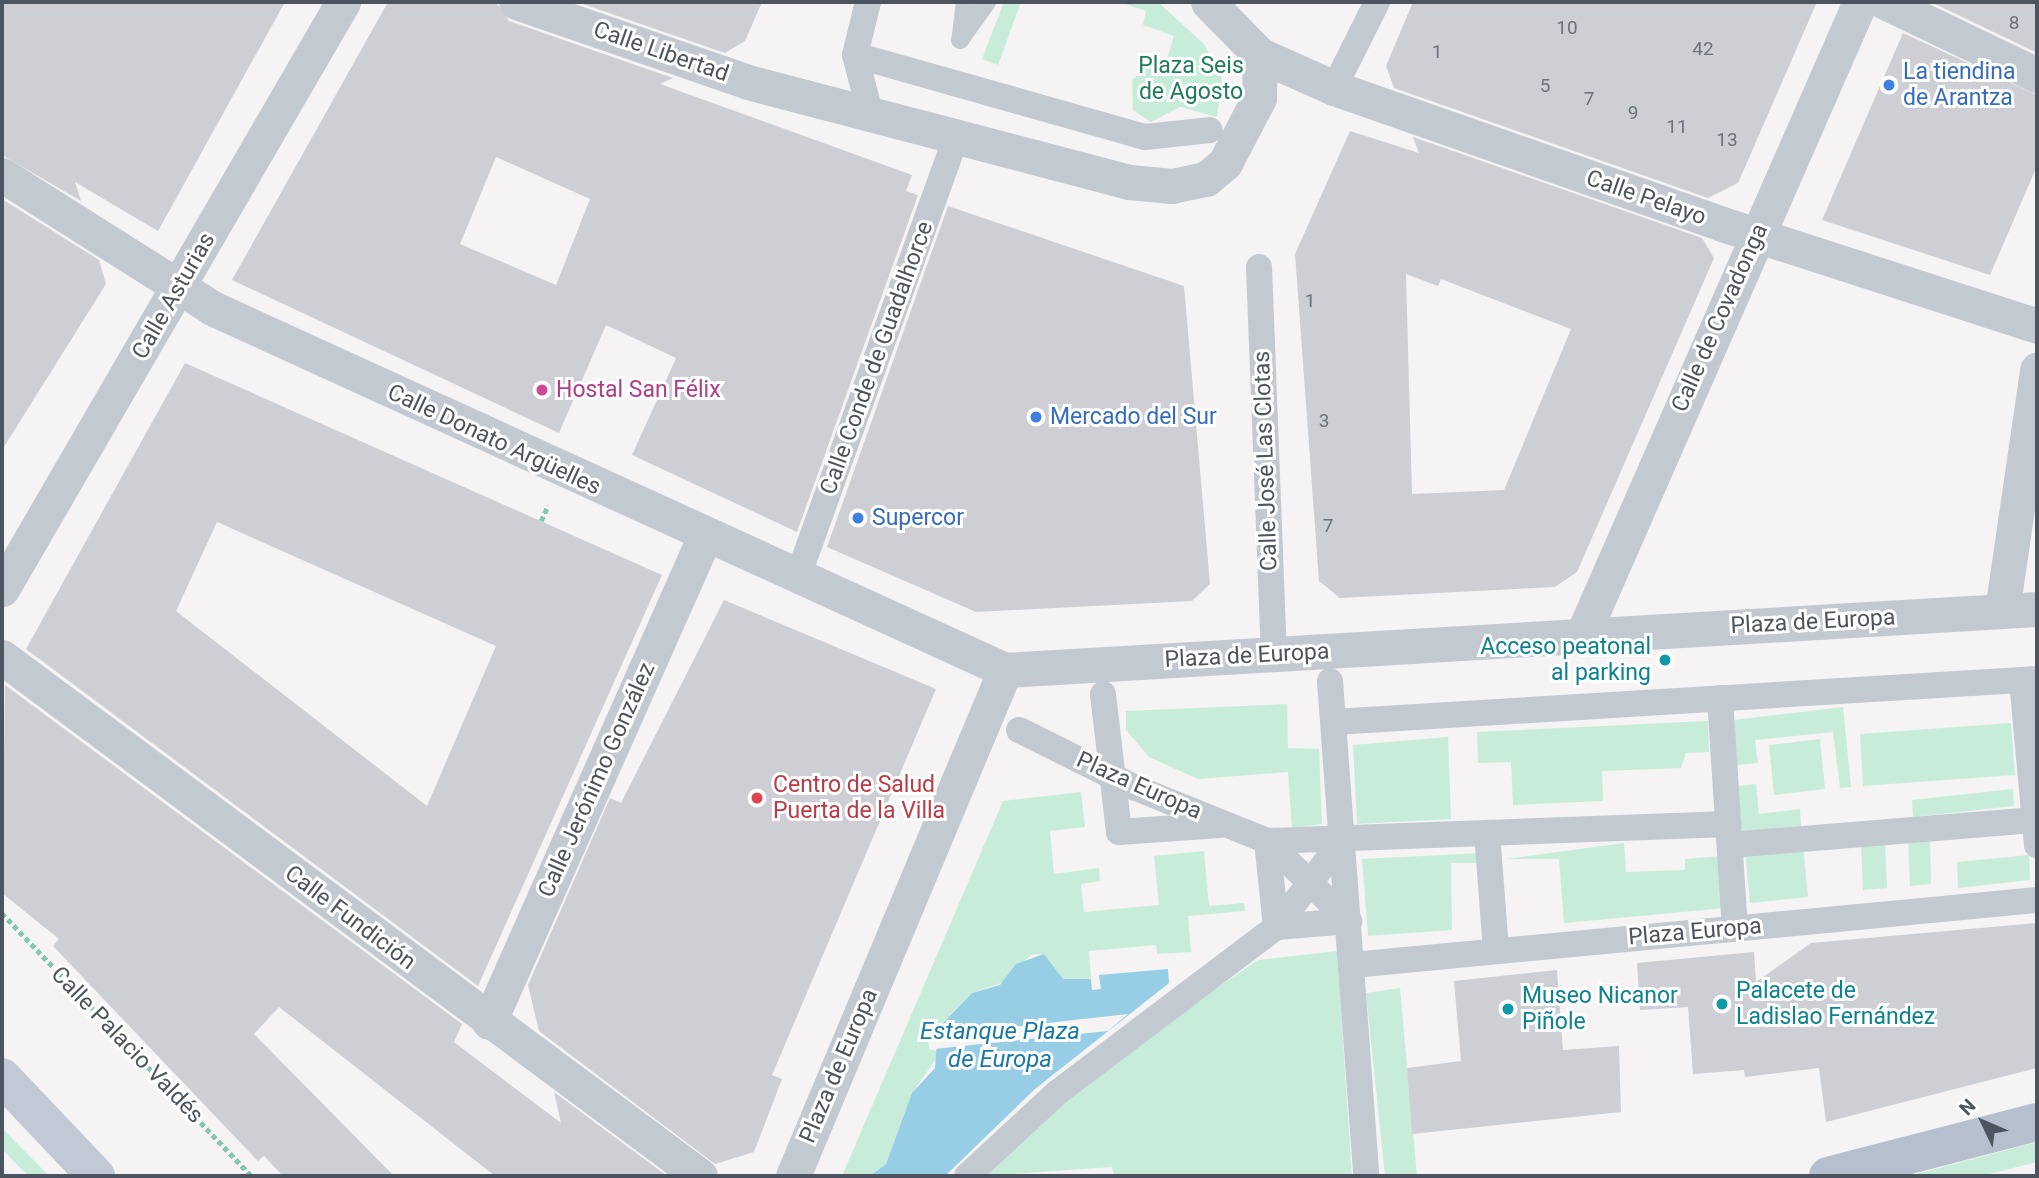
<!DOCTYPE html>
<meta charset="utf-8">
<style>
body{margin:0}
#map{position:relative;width:2039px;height:1178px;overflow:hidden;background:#f5f3f3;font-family:Roboto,sans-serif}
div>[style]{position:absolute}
.green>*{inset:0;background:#c7edda}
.water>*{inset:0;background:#98cde6}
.pier>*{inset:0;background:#f5f3f3}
.building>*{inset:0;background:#cdcfd5}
.path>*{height:4.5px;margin-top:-2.25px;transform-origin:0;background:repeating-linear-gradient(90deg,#81c9ae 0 5px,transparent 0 8.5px)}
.service>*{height:18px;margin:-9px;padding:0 9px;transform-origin:9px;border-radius:9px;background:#c2c9d0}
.pedestrian>*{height:26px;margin:-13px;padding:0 13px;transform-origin:13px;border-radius:13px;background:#c2c9d0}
.minor>*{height:35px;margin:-17.5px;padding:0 17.5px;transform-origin:17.5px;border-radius:17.5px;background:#c2c9d0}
.secondary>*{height:38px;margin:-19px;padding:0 19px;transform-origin:19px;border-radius:19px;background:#c3c9d4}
.primary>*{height:38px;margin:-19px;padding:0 19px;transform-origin:19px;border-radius:19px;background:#b5bfce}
.dots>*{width:19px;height:19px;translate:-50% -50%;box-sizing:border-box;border:4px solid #fff;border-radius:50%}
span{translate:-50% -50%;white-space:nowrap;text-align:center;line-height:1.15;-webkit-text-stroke:6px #fff;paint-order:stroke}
.number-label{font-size:19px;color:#6c737c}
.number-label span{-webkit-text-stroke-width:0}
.street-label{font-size:23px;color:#4c545f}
.park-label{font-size:23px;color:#207d59}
.shop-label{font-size:23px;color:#366cbe}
.left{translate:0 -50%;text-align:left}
.hotel-label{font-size:23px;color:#b23c85}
.culture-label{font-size:23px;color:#0d838f}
.right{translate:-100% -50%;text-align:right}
.health-label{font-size:23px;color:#be3a42}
.water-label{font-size:24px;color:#1978a5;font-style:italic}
.frame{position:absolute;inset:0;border:4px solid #4c545f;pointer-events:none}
.north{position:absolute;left:1948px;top:1087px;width:70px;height:70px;-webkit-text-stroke:5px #fff;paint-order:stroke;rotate:314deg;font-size:19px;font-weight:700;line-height:28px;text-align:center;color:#4c545f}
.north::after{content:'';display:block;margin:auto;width:24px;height:32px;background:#4c545f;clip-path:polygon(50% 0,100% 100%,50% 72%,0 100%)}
</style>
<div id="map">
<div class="green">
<div style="clip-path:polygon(1004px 2px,1021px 2px,998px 65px,982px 59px)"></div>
<div style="clip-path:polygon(1119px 2px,1158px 2px,1204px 44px,1222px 78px,1217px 117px,1180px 107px,1151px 122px,1133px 110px,1132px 80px,1149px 67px,1164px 69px,1174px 36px,1143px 25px,1146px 11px)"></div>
<div style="clip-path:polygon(1287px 704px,1288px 748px,1319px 749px,1322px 824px,1292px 828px,1288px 772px,1198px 779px,1149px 757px,1126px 730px,1126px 711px)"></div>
<div style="clip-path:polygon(1843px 707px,1851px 787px,1840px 788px,1833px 732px,1755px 740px,1758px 763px,1737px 765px,1733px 720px)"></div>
<div style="clip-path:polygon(1708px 721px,1709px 752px,1686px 753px,1681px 768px,1602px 771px,1603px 801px,1513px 805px,1511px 762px,1478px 763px,1477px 732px)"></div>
<div style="clip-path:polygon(2011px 723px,2015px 775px,1863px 786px,1860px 734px)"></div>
<div style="clip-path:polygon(1448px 737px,1451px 819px,1357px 824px,1353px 745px)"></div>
<div style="clip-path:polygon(1820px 739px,1825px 789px,1774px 795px,1769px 745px)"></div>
<div style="clip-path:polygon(1756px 784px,1759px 814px,1800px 809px,1801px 826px,1742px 832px,1738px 786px)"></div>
<div style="clip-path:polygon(2013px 789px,2014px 806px,1913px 817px,1912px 800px)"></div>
<div style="clip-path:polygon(1081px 792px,1085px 827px,1050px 831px,1054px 874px,1099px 868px,1100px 881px,1081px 884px,1084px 912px,1159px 905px,1154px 856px,1204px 851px,1209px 906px,1244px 903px,1245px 911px,1188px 916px,1191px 952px,1157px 954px,1156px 945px,1089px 951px,1091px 979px,1063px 980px,1044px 954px,1031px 955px,1004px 982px,972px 993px,928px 1037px,929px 1049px,941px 1052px,912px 1093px,886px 1164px,870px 1176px,842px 1176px,1003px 801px)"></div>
<div style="clip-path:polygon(1930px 839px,1931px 884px,1910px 886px,1908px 840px)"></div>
<div style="clip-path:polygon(1885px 841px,1887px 888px,1863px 890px,1861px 843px)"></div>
<div style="clip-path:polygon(1624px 843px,1626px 872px,1685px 870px,1685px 859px,1721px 856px,1726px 908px,1564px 923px,1559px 859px,1506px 859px)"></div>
<div style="clip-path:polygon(1803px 845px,1808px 897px,1750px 903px,1745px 851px)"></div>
<div style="clip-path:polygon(1484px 853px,1484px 863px,1451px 863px,1452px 930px,1368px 936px,1362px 859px)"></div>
<div style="clip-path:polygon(2029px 855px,2030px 880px,1958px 888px,1957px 862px)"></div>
<div style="clip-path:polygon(1337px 951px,1352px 1176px,1114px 1176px,1112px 1167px,982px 1176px,1123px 1052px,1258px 960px)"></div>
<div style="clip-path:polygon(1400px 988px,1417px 1176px,1385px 1176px,1366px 993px)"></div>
<div style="clip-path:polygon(2px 1128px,49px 1176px,28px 1176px,2px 1149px)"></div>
<div style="clip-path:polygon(2037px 1142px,2037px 1162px,1981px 1176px,1909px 1176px)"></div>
</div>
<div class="water">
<div style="clip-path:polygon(1044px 954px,1063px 979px,1091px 979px,1092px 990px,1101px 989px,1099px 975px,1168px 969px,1169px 983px,1035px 1089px,945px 1176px,870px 1176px,886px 1164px,912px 1093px,935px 1068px,938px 1028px,972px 993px,1000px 985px,1016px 964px)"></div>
</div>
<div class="pier">
<div style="clip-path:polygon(1128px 1014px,1108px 1031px,934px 1049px,930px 1044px,932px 1036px)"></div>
</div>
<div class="building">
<div style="clip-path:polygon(2px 2px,285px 2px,158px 231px,75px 182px,81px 201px,2px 155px)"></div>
<div style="clip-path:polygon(evenodd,388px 2px,496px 2px,509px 21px,673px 78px,660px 84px,912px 175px,906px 191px,918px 195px,797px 532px,632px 455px,676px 358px,606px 325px,559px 433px,232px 280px,388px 2px,496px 157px,590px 199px,556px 285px,460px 244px,496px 157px)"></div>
<div style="clip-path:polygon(577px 2px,762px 2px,745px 41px,725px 53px)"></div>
<div style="clip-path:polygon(1413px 2px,1817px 2px,1738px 183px,1708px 198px,1394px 88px,1386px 66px)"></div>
<div style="clip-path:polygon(1931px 2px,2037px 2px,2037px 53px)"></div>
<div style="clip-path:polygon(1903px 33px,2037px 95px,2037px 166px,1990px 275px,1822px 220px)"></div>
<div style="clip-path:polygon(evenodd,1350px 131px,1419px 153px,1413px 137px,1702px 238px,1714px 258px,1577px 572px,1555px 587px,1340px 598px,1319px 581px,1295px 254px,1350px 131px,1406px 274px,1438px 286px,1441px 279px,1571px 329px,1504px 490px,1412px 494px,1406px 274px)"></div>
<div style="clip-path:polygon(2px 199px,99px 260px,106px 284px,2px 450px)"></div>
<div style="clip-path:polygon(948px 206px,1184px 286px,1210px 584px,1192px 601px,976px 612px,827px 547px)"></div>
<div style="clip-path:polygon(evenodd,185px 363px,662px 575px,478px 986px,26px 649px,185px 363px,217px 522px,496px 646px,427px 806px,176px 611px,217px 522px)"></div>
<div style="clip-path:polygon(724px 600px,936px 689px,772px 1075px,782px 1079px,754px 1152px,715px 1164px,539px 1031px,528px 985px,610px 798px,621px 803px)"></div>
<div style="clip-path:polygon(5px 685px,462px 1024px,454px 1042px,561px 1123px,554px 1092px,667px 1176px,495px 1176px,279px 1007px,254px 1034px,394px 1176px,283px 1176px,264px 1156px,258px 1161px,53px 946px,59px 939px,2px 893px)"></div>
<div style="clip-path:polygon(2037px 923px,2037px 1068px,1826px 1122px,1819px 1068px,1745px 1077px,1744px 1070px,1693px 1074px,1688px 1007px,1640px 1010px,1637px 963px,1754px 952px,1756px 982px,1811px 943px)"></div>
<div style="clip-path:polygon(1557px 970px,1563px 1050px,1619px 1046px,1621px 1112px,1412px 1134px,1407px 1068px,1461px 1061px,1454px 981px)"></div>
</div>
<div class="path">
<div style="left:541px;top:521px;width:17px;rotate:-66deg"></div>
<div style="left:2px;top:913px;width:363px;rotate:46.5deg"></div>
</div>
<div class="service">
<div style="left:965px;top:2px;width:38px;rotate:97deg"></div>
<div style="left:960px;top:40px;width:47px;rotate:-54.6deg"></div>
</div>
<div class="pedestrian">
<div style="left:868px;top:2px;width:55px;rotate:103.8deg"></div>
<div style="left:855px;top:55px;width:301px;rotate:15.8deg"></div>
<div style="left:1145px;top:137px;width:65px;rotate:-6.1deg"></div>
<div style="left:855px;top:55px;width:63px;rotate:75.3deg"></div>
<div style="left:1334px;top:88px;width:96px;rotate:-63.4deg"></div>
<div style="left:1259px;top:267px;width:387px;rotate:87.8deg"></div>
<div style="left:797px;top:579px;width:470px;rotate:-70.2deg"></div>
<div style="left:2022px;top:680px;width:166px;rotate:84.8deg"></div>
<div style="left:1330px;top:681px;width:496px;rotate:85.8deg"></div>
<div style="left:1103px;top:694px;width:139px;rotate:83.4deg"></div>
<div style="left:1119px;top:832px;width:101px;rotate:-4deg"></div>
<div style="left:1720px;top:698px;width:230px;rotate:86.3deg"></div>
<div style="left:1334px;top:722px;width:704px;rotate:-3.5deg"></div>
<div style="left:1019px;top:730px;width:131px;rotate:26.4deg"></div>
<div style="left:1136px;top:788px;width:141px;rotate:22deg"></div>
<div style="left:1267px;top:841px;width:462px;rotate:-2.1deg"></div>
<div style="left:1487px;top:833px;width:118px;rotate:85.6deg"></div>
<div style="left:1267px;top:841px;width:86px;rotate:84deg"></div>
<div style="left:1276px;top:927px;width:73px;rotate:-4.7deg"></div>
<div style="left:1267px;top:841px;width:115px;rotate:44.3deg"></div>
<div style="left:1730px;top:845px;width:308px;rotate:-4.7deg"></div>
<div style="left:1353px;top:965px;width:687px;rotate:-5.43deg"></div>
<div style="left:967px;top:1176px;width:124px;rotate:-42.7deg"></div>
<div style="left:1058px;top:1092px;width:273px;rotate:-37.1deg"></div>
<div style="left:1276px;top:927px;width:112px;rotate:-52.6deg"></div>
</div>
<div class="minor">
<div style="left:516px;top:2px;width:245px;rotate:19deg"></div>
<div style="left:748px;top:82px;width:394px;rotate:14.7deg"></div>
<div style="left:1129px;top:182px;width:43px;rotate:5.3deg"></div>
<div style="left:1172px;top:186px;width:35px;rotate:-12deg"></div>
<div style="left:1206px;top:179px;width:25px;rotate:-40deg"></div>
<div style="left:1225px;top:163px;width:73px;rotate:-62.4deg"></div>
<div style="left:1259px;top:98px;width:43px;rotate:-88.7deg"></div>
<div style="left:1260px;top:55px;width:74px;rotate:-134.5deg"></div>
<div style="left:1885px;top:2px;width:169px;rotate:25.7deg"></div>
<div style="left:1260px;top:55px;width:81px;rotate:24deg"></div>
<div style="left:1334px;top:88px;width:411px;rotate:19.3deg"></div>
<div style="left:1722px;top:224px;width:331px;rotate:17.9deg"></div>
<div style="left:2px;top:175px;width:249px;rotate:32.3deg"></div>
<div style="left:212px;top:308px;width:872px;rotate:24.54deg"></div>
<div style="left:1005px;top:670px;width:1034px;rotate:-3.38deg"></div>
<div style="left:2px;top:589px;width:679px;rotate:-59.85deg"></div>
<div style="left:2002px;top:611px;width:244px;rotate:-81.7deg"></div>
<div style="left:1582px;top:636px;width:692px;rotate:-66.32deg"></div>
<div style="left:2px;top:657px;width:870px;rotate:36.63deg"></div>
<div style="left:489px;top:1022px;width:530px;rotate:-66.05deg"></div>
<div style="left:793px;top:1176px;width:549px;rotate:-67.27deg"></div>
</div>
<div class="secondary">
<div style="left:2px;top:1077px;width:137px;rotate:46.5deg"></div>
</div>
<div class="primary">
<div style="left:1828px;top:1176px;width:216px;rotate:-14.5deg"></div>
</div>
<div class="dots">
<div style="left:1889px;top:85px;background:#3f7fe0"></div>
<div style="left:542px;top:390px;background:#d1479c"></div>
<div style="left:1036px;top:417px;background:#3f7fe0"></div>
<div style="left:858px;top:518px;background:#3f7fe0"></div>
<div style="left:1665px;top:660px;background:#0f9aa8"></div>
<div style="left:757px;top:798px;background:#e0444e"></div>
<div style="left:1722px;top:1004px;background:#0f9aa8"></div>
<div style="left:1508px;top:1009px;background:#0f9aa8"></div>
</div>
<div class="number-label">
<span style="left:2014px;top:23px">8</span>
<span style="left:1567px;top:28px">10</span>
<span style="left:1703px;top:49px">42</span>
<span style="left:1437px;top:52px">1</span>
<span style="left:1545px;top:86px">5</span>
<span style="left:1589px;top:99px">7</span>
<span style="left:1633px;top:113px">9</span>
<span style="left:1677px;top:127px">11</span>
<span style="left:1727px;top:140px">13</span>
<span style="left:1310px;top:301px">1</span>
<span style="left:1324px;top:421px">3</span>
<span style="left:1328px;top:526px">7</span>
</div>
<div class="street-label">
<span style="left:661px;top:52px;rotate:19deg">Calle Libertad</span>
<span style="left:1646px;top:198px;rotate:19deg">Calle Pelayo</span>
<span style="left:174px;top:296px;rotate:-60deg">Calle Asturias</span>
<span style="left:1720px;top:318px;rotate:-66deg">Calle de Covadonga</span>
<span style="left:877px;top:358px;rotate:-70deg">Calle Conde de Guadalhorce</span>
<span style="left:494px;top:440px;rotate:25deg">Calle Donato Argüelles</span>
<span style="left:1266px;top:461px;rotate:-92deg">Calle José Las Clotas</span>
<span style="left:1813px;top:622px;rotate:-3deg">Plaza de Europa</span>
<span style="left:1247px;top:656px;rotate:-3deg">Plaza de Europa</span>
<span style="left:597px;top:780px;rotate:-66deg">Calle Jerónimo González</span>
<span style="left:1139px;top:786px;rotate:24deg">Plaza Europa</span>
<span style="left:350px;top:918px;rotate:37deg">Calle Fundición</span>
<span style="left:1695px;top:932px;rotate:-5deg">Plaza Europa</span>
<span style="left:127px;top:1045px;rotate:46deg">Calle Palacio Valdés</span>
<span style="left:839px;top:1066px;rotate:-67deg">Plaza de Europa</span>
</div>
<div class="park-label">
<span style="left:1191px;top:79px">Plaza Seis<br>de Agosto</span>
</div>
<div class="shop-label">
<span class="left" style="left:1903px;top:85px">La tiendina<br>de Arantza</span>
<span class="left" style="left:1050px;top:417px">Mercado del Sur</span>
<span class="left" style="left:872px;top:518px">Supercor</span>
</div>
<div class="hotel-label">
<span class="left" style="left:556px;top:390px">Hostal San Félix</span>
</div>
<div class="culture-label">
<span class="right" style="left:1651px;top:660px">Acceso peatonal<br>al parking</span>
<span class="left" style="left:1736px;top:1004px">Palacete de<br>Ladislao Fernández</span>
<span class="left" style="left:1522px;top:1009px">Museo Nicanor<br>Piñole</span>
</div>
<div class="health-label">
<span class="left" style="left:773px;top:798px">Centro de Salud<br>Puerta de la Villa</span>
</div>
<div class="water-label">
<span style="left:1000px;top:1046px">Estanque Plaza<br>de Europa</span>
</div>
<div class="frame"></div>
<div class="north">N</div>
</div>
